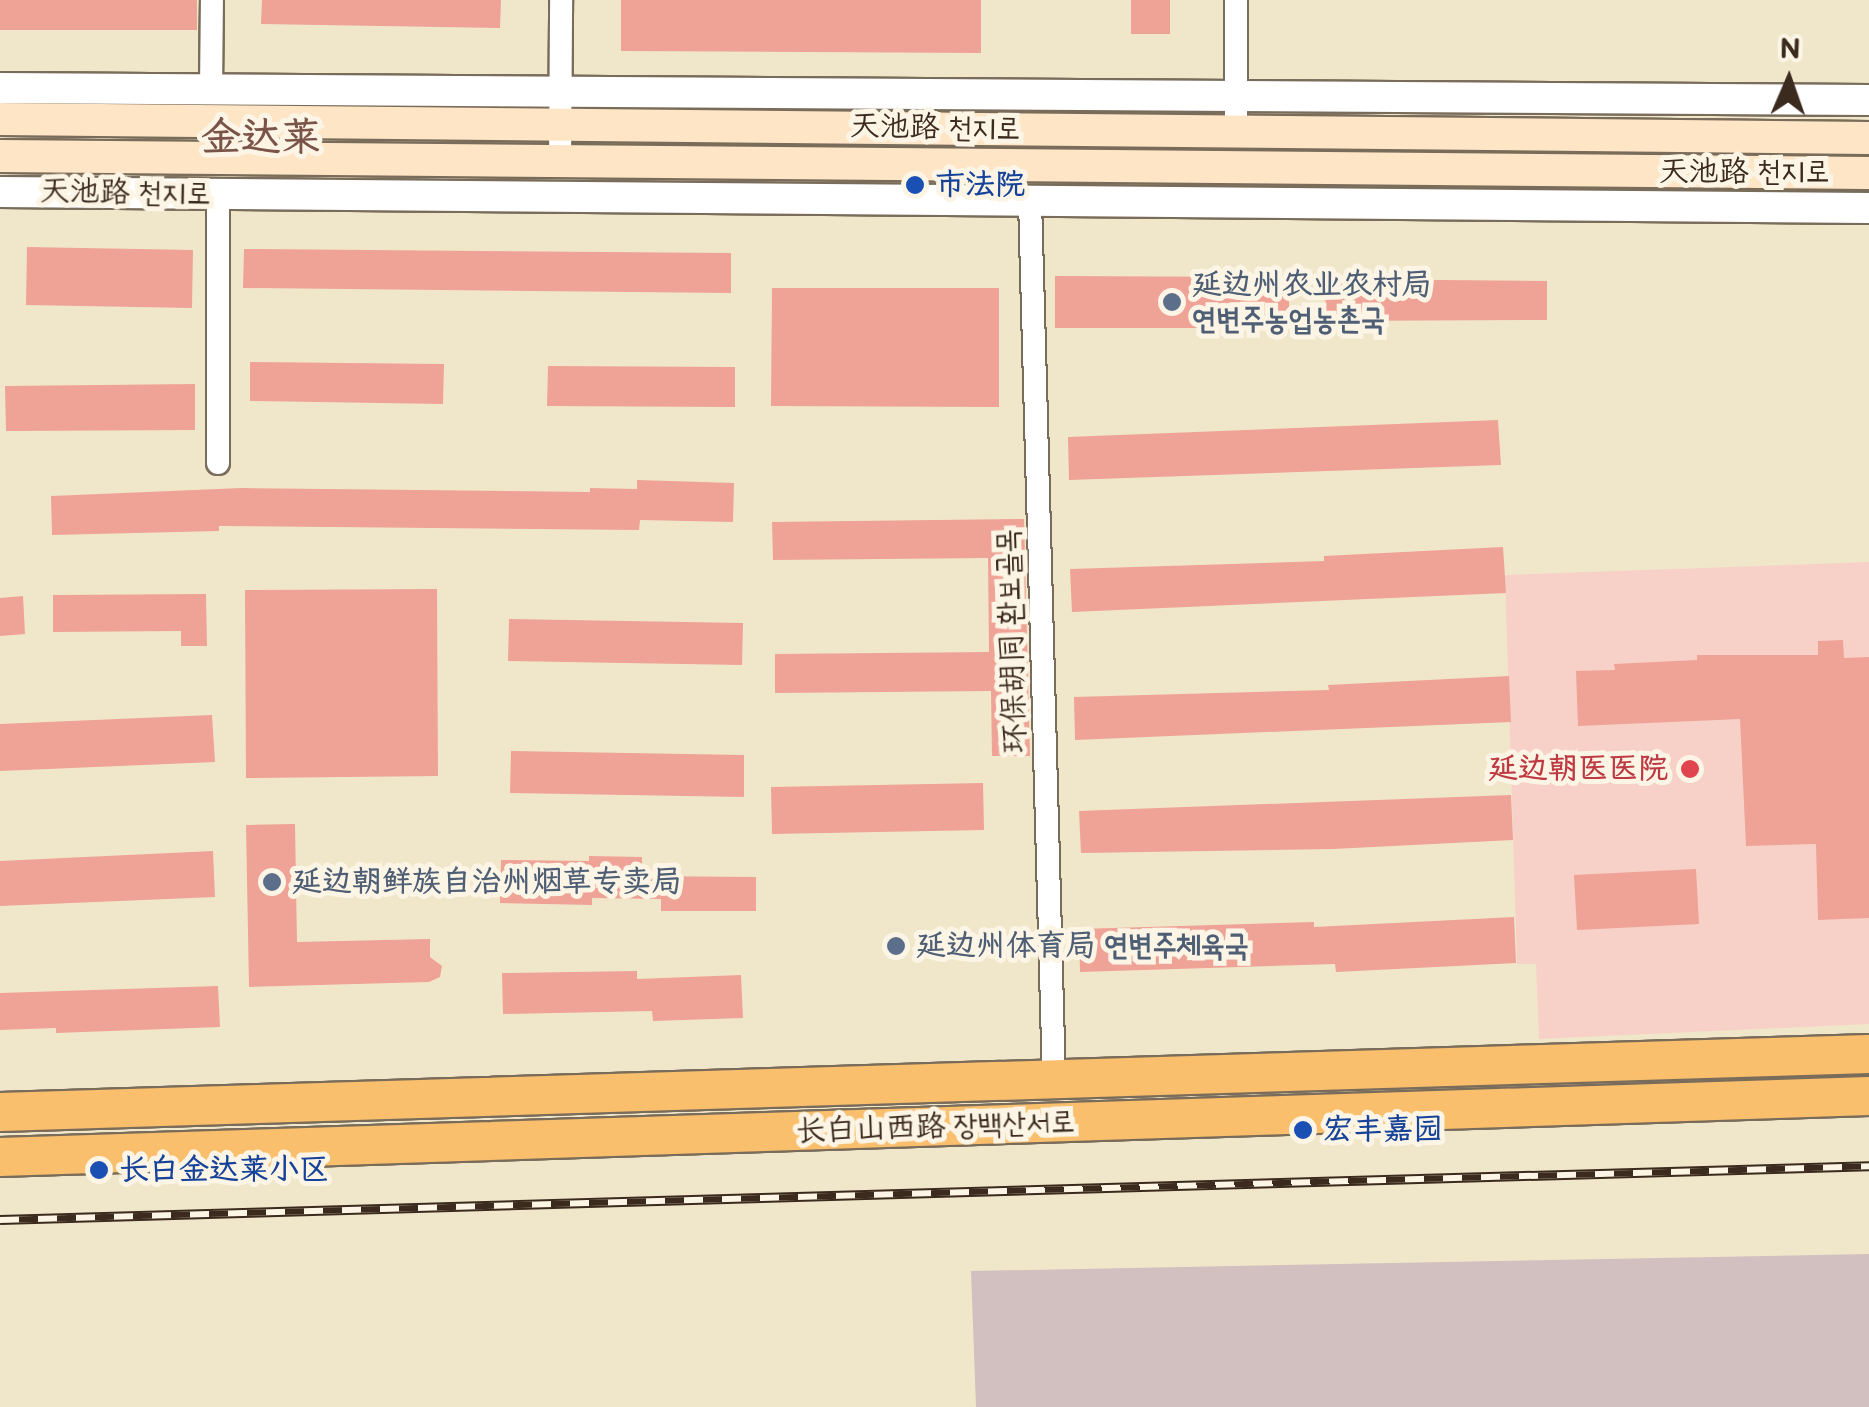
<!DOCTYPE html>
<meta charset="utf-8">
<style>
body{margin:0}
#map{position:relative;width:1869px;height:1407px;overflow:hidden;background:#f0e7ca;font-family:"Balsamiq Sans","LXGW WenKai TC","Poor Story",sans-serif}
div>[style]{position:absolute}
.built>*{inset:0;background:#f7d1c7}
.industrial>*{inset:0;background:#d2bfc0}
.building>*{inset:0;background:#efa296}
.roads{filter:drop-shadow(2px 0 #7a6c5a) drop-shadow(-2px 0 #7a6c5a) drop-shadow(0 2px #7a6c5a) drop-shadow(0 -2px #7a6c5a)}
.minor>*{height:22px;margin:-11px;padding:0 11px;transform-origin:11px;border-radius:11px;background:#fff}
.tertiary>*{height:30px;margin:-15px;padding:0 15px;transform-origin:15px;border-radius:15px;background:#fff}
.secondary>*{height:32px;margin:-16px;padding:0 16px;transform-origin:16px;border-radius:16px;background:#fde5c5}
.primary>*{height:38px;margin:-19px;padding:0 19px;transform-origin:19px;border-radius:19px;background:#f9bf6d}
.rail>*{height:10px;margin-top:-5px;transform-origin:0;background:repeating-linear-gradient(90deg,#fcf5e5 0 19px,#3b2a1e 0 38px);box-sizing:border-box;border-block:2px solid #3b2a1e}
.dots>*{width:28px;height:28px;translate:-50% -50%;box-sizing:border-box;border:5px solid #fcf5e5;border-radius:50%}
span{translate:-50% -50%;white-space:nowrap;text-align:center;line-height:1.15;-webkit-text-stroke:10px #fcf5e5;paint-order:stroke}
.street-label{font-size:30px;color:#3b2a1e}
.transit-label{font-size:30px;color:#164399;font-weight:700}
.left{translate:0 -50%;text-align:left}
.service-label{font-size:30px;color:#4e5e75;font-weight:700}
.health-label{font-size:30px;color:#be3a42;font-weight:700}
.right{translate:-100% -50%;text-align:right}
.district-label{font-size:40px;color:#7a5448;font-weight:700}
.north{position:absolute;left:1739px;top:30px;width:100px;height:100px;-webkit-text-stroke:8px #fcf5e5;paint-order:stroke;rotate:2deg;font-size:28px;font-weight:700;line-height:40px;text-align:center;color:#3b2a1e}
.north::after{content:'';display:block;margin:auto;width:35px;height:45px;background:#3b2a1e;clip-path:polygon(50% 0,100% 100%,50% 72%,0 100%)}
</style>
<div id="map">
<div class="built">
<div style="clip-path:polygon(1869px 562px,1869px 1024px,1539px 1039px,1536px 964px,1517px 964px,1505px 575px)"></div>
</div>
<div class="industrial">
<div style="clip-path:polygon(1869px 1254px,1869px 1407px,976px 1407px,971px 1271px)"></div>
</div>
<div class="building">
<div style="clip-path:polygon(0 0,197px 0,197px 30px,0 30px)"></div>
<div style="clip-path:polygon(262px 0,501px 0,500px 28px,261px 24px)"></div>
<div style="clip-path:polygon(621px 0,981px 0,981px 53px,621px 51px)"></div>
<div style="clip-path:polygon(1131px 0,1170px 0,1170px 34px,1131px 34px)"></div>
<div style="clip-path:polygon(27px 247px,193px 250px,192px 308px,26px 305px)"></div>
<div style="clip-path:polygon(244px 249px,731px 253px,731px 293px,243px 288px)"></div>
<div style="clip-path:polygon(1055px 276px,1289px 277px,1289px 328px,1055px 328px)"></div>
<div style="clip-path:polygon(1326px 279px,1547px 281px,1547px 320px,1325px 321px)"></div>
<div style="clip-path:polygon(772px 288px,999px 288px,999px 407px,771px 406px)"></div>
<div style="clip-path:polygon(250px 362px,444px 364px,443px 404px,250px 401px)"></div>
<div style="clip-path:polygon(548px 366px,735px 367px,735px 407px,547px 406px)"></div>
<div style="clip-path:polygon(195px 384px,195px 430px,6px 431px,5px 386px)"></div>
<div style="clip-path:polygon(1498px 420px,1501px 465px,1069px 480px,1068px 437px)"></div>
<div style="clip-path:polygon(637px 480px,734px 483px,733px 522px,640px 520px,639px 530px,219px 526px,219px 531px,52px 535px,51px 496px,242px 488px,590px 492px,590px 488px,637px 489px)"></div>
<div style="clip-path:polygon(1024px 519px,1030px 756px,992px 756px,991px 691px,775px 693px,775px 654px,989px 652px,988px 558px,773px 560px,772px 522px)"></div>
<div style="clip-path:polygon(1503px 547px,1506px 593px,1072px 612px,1070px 569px,1324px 561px,1324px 556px)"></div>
<div style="clip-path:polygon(437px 589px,438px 776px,246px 778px,245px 590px)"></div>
<div style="clip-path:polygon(206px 594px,207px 646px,181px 646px,181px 631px,53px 632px,53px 595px)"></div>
<div style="clip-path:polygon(23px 596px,25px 634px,0 636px,0 598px)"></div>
<div style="clip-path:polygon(509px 619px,743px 623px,742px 665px,508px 661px)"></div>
<div style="clip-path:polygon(1843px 640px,1844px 658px,1869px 657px,1869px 918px,1818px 920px,1816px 844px,1746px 846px,1740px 719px,1578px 726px,1576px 671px,1615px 670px,1614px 664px,1697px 660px,1697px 655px,1818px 655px,1818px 641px)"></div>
<div style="clip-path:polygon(1509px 676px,1511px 722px,1075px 740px,1074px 697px,1329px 690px,1328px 685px)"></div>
<div style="clip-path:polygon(212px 715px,215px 762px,0 771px,0 724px)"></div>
<div style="clip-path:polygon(511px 751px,744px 755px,744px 797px,510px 793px)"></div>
<div style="clip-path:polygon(983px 783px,984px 830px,772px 834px,771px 787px)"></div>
<div style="clip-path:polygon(1511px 795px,1513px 840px,1333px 849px,1081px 853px,1079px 811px)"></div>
<div style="clip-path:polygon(295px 824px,297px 942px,430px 939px,430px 957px,442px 966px,440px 977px,429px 982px,249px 987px,246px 825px)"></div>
<div style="clip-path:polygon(213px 851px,215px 897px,0 906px,0 861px)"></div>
<div style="clip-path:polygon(589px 856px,642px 857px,642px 876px,756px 877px,756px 911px,661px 911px,661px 899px,592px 898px,592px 905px,500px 903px,501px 860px,589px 861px)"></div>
<div style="clip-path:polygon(1696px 869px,1699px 924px,1577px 930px,1574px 875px)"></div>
<div style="clip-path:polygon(1514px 917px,1516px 963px,1336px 972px,1335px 964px,1080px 972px,1079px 929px,1314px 922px,1314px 927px)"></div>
<div style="clip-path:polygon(637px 971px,637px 979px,741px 975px,743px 1018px,653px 1021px,652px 1011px,503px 1014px,502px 973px)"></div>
<div style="clip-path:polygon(218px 986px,220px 1027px,56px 1033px,56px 1028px,0 1030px,0 993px)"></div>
</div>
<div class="roads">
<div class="minor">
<div style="left:211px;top:90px;width:90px;rotate:-89.4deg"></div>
<div style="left:1236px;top:131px;width:131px;rotate:-90deg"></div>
<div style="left:560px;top:161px;width:161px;rotate:-89.6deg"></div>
<div style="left:1030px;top:200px;width:880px;rotate:88.44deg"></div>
<div style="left:218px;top:463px;width:269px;rotate:-90deg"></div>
</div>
<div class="tertiary">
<div style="left:0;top:88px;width:1869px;rotate:0.37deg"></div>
<div style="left:0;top:192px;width:1869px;rotate:0.49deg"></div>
</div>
<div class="secondary">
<div style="left:0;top:119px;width:1869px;rotate:0.58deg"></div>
<div style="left:0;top:156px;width:1869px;rotate:0.52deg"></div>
</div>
<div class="primary">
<div style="left:0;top:1112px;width:1870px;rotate:-1.78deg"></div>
<div style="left:0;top:1157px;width:1870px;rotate:-1.87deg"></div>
</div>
</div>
<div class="rail">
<div style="left:0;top:1220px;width:1870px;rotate:-1.65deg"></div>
</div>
<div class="dots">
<div style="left:915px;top:185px;background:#1a4fb4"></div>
<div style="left:1172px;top:302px;background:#5c6f8a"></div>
<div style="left:1690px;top:769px;background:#e0444e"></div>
<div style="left:272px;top:882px;background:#5c6f8a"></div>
<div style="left:896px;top:946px;background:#5c6f8a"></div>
<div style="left:1303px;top:1130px;background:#1a4fb4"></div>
<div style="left:99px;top:1170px;background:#1a4fb4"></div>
</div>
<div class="street-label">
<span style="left:935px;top:128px;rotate:1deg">天池路 천지로</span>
<span style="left:1744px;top:172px">天池路 천지로</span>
<span style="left:125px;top:193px;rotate:1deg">天池路 천지로</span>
<span style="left:1012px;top:641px;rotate:-92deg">环保胡同 환보골목</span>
<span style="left:935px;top:1127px;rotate:-2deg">长白山西路 장백산서로</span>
</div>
<div class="transit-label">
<span class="left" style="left:935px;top:185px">市法院</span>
<span class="left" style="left:1323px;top:1130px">宏丰嘉园</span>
<span class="left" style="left:119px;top:1170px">长白金达莱小区</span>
</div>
<div class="service-label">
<span class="left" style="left:1192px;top:302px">延边州农业农村局<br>연변주농업농촌국</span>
<span class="left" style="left:292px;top:882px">延边朝鲜族自治州烟草专卖局</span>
<span class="left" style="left:916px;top:946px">延边州体育局 연변주체육국</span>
</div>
<div class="health-label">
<span class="right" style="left:1668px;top:769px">延边朝医医院</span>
</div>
<div class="district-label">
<span style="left:261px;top:138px">金达莱</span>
</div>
<div class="north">N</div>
</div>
